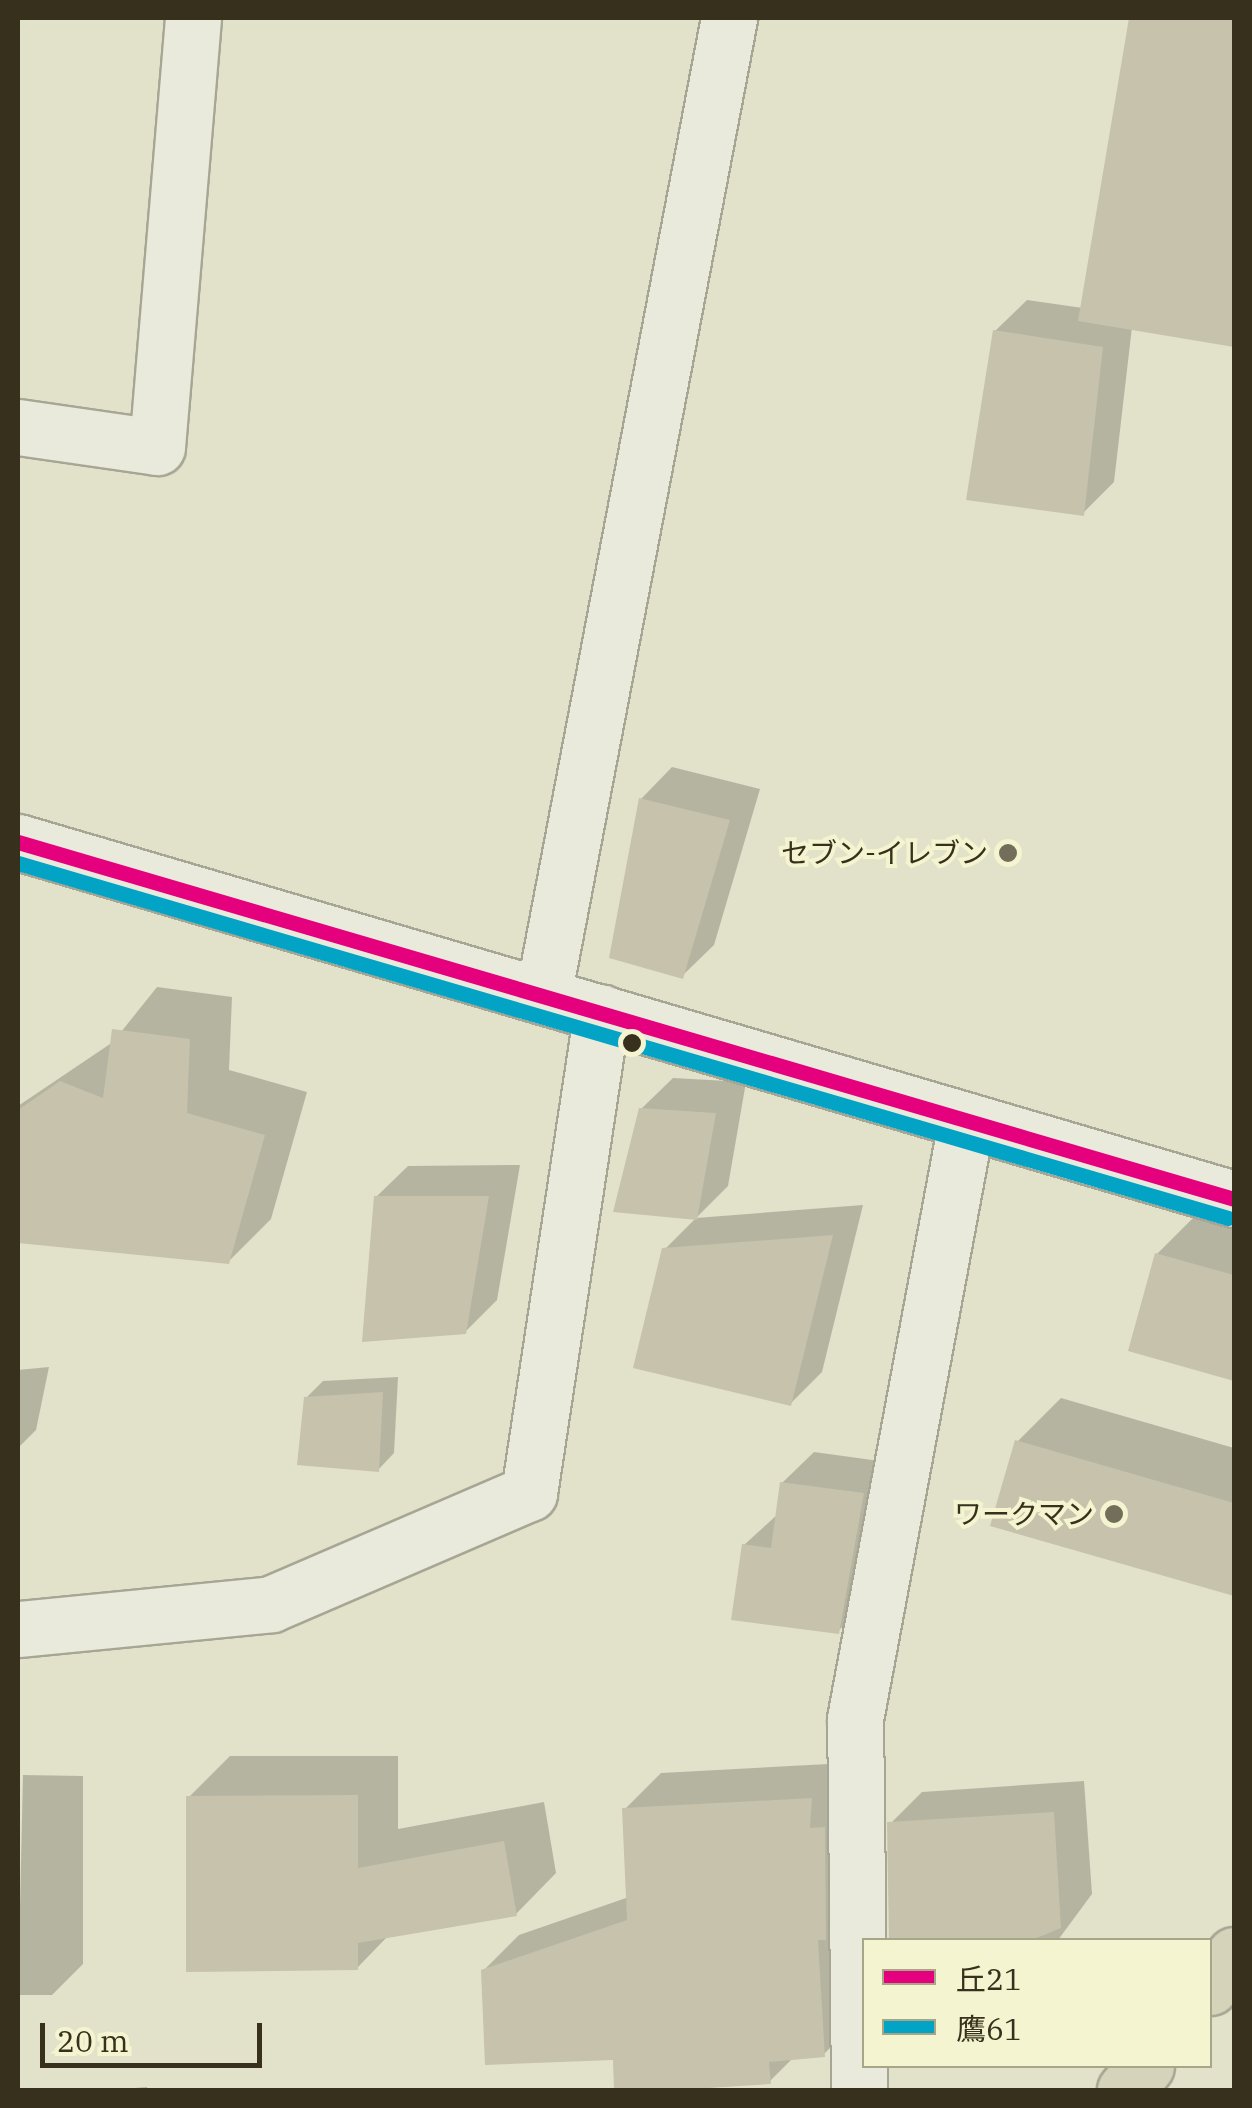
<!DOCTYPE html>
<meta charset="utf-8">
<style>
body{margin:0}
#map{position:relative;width:1252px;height:2108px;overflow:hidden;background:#e2e2ca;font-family:"IBM Plex Serif","Noto Sans JP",serif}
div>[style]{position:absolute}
.shadow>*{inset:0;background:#0003}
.building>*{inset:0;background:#c6c2ab}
.roads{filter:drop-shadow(2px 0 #a7a694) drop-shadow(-2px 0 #a7a694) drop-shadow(0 2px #a7a694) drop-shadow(0 -2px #a7a694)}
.street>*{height:55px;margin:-27.5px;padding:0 27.5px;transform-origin:27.5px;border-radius:27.5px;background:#eaeadc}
.secondary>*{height:55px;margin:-27.5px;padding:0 27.5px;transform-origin:27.5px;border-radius:27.5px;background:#eaeadc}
.highway>*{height:55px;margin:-27.5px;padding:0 27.5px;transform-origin:27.5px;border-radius:27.5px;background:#d6d3bb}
.bus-1>*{height:15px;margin:-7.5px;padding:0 7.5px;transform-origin:7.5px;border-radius:7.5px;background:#e5007d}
.bus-2>*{height:15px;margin:-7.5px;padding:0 7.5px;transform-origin:7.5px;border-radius:7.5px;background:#03a3c5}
.dots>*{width:28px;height:28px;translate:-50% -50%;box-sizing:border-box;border:5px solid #f4f4d0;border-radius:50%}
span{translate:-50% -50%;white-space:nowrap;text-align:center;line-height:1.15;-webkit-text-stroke:8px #f4f4d0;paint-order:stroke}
.poi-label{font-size:28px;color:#36301d}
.right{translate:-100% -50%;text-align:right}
.frame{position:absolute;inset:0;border:20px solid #36301d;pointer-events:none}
.legend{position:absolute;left:862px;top:1938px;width:350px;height:130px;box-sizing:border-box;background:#f4f4d0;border:2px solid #a8a688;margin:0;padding:12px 18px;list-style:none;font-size:30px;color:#36301d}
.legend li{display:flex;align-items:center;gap:20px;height:50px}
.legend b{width:50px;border:2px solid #a8a688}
.scale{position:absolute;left:40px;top:2023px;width:222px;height:45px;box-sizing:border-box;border:5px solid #36301d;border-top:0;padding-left:12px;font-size:30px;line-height:35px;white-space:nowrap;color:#36301d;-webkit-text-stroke:8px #f4f4d0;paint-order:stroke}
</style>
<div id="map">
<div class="shadow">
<div style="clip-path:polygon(1131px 18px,1234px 18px,1234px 344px,1132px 327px,1114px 482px,1083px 513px,995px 331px,1027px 300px,1083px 308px)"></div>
<div style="clip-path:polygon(672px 767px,760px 789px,714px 945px,682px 976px,641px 799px)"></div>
<div style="clip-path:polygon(157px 987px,232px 997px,229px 1070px,307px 1092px,271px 1219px,228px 1262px,18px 1240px,18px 1106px,113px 1042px)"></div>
<div style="clip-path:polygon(673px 1078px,746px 1082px,728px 1186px,696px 1218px,641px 1109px)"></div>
<div style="clip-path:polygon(520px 1165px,497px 1300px,465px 1332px,376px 1197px,408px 1166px)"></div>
<div style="clip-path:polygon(863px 1205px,822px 1372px,791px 1403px,664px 1250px,696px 1218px)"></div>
<div style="clip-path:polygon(1200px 1211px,1234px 1221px,1234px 1378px,1131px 1349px,1157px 1254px)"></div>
<div style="clip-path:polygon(49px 1367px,36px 1430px,18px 1448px,18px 1370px)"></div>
<div style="clip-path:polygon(398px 1377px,394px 1453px,378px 1470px,306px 1398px,323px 1381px)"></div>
<div style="clip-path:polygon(1061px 1398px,1234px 1448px,1234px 1593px,993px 1524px,1018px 1441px)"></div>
<div style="clip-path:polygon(814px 1452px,894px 1463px,870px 1600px,838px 1631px,744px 1545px,778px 1514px,782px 1483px)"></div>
<div style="clip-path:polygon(230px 1756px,398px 1756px,398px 1829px,544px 1802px,556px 1873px,516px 1914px,389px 1935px,357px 1968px,189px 1797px)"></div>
<div style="clip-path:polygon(847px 1763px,860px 2018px,824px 2054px,794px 2057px,770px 2081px,617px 2090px,615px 2057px,483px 1971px,519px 1935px,629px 1897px,625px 1809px,661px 1773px)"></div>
<div style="clip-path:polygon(23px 1775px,83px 1776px,83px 1964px,52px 1995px,18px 1995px)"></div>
<div style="clip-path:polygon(1084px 1781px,1092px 1894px,1058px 1940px,891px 1940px,890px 1824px,922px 1792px)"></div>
<div style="clip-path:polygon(147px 2087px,148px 2090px,108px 2090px)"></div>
</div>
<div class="building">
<div style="clip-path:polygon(1129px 18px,1234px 18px,1234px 347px,1078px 321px)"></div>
<div style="clip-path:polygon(993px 330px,1103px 347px,1084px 516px,966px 500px)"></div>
<div style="clip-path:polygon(639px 798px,730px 820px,683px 979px,609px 958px)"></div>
<div style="clip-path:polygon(112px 1029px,190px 1039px,187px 1113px,265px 1135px,229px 1264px,18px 1243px,18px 1110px,60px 1081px,103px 1098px)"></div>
<div style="clip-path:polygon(639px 1108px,716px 1113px,697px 1220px,613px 1212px)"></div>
<div style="clip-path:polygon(374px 1196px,489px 1196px,466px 1334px,362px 1342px)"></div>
<div style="clip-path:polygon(833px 1235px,791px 1406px,633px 1368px,662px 1248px)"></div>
<div style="clip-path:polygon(1155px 1253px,1234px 1275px,1234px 1381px,1128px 1351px)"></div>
<div style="clip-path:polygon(383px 1392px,379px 1472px,297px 1465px,304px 1397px)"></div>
<div style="clip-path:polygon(1015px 1440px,1234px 1503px,1234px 1596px,990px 1526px)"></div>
<div style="clip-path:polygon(780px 1482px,864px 1493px,839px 1634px,731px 1620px,742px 1544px,771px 1548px)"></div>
<div style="clip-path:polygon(358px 1795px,358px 1868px,504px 1841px,517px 1916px,358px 1943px,358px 1970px,186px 1972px,186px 1796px)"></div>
<div style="clip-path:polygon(812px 1798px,810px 1828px,825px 1827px,826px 1940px,818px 1940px,825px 2057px,769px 2062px,771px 2084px,677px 2090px,614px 2090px,613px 2060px,485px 2065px,481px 1970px,627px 1920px,622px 1808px)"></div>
<div style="clip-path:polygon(1054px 1812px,1061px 1928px,1032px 1940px,889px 1940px,887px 1822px)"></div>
</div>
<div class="roads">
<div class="street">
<div style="left:18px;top:427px;width:140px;rotate:8.2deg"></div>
<div style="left:157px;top:447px;width:431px;rotate:-85.2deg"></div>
<div style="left:543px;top:996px;width:996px;rotate:-79.23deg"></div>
<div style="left:18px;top:1629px;width:254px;rotate:-5.6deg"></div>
<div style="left:271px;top:1604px;width:281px;rotate:-23.3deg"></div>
<div style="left:529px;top:1493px;width:486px;rotate:-81.4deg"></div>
<div style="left:859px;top:2090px;width:371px;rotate:-90.6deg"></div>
<div style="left:855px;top:1719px;width:606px;rotate:-79.45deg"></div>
</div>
<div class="secondary">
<div style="left:18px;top:842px;width:1267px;rotate:16.36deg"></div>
</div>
<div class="highway">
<div style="left:1210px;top:1987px;width:40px;rotate:-53deg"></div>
<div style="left:1125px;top:2090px;width:32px;rotate:-49deg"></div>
</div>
</div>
<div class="bus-1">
<div style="left:18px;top:842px;width:1267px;rotate:16.36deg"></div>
</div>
<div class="bus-2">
<div style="left:18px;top:863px;width:1261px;rotate:16.35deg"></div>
</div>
<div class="dots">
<div style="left:1008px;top:853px;background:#726e5a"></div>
<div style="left:632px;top:1043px;background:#36301d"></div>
<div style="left:1114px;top:1514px;background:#726e5a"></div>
</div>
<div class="poi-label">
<span class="right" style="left:988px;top:853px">セブン-イレブン</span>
<span class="right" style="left:1094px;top:1514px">ワークマン</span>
</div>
<div class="frame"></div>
<ul class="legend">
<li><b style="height:12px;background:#e5007d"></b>丘21</li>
<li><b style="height:12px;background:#03a3c5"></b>鷹61</li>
</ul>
<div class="scale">20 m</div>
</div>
